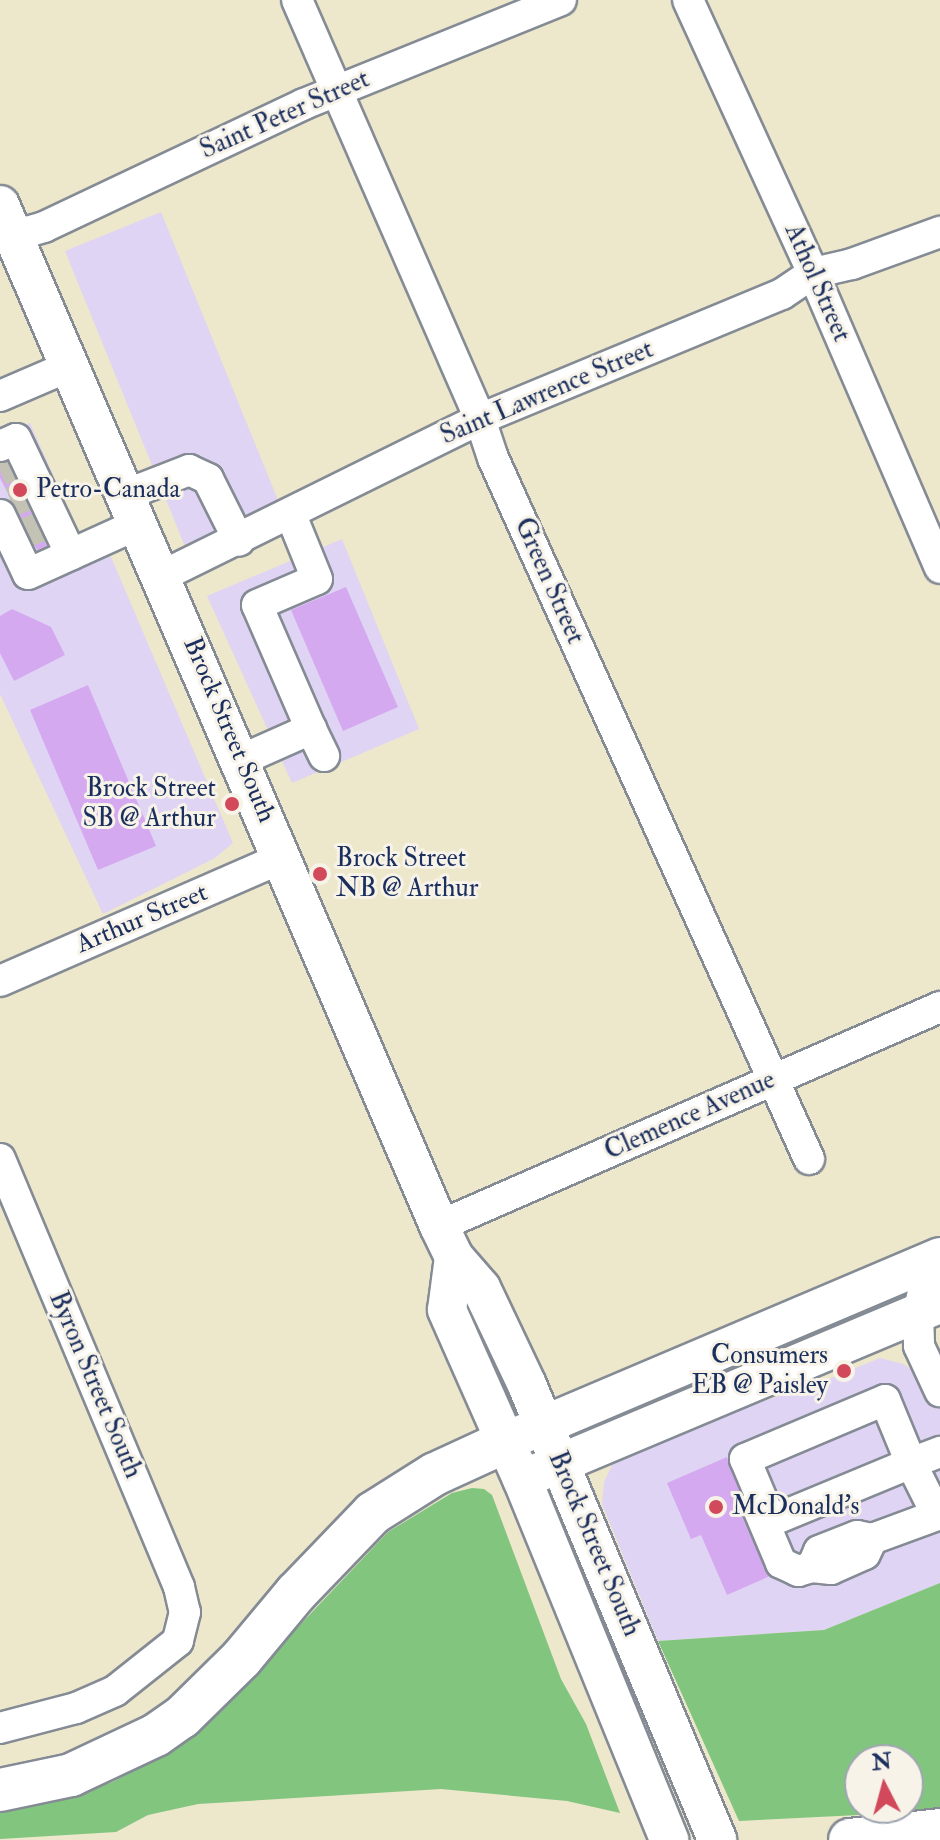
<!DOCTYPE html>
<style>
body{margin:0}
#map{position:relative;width:940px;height:1840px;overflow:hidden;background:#ede7cb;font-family:"IM FELL Double Pica",serif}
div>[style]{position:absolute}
.built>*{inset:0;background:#e0d4f4}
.green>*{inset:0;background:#81c57f}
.building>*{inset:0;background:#d4a9f0}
.minor-tunnel>*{height:30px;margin-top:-15px;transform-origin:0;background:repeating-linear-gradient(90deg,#c3c2b5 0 30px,transparent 0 45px)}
.roads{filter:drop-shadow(2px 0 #848b94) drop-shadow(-2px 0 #848b94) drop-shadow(0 2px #848b94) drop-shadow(0 -2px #848b94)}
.minor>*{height:30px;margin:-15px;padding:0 15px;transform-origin:15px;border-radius:15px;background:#fff}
.major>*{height:38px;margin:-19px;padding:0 19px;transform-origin:19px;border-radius:19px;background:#fff}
.highway>*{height:42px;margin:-21px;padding:0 21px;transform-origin:21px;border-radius:21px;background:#fff}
.dots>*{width:22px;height:22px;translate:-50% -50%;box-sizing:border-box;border:4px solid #f7f3e8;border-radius:50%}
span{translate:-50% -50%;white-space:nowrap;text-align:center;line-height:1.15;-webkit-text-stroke:6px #f7f3e8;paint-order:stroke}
.street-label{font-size:26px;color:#1b2f5e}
.poi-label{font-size:26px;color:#1b2f5e}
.left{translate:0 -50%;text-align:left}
.right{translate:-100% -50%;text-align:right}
.north{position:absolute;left:844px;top:1744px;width:80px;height:80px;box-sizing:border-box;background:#f7f3e8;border:2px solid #9fa5b1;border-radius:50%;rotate:354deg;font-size:22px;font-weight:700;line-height:32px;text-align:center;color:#1b2f5e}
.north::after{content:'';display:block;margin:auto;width:28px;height:36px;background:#d1495b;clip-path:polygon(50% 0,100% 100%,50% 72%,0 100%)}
</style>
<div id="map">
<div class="built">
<div style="clip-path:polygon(161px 212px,282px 510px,186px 549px,65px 251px)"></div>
<div style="clip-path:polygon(30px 423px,90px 558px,111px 557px,233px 843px,215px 858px,103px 914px,0 694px,0 436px)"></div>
<div style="clip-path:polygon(342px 539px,419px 729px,292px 783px,207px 596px)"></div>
<div style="clip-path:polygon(880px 1358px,903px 1364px,922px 1376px,940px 1409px,940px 1583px,824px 1630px,658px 1641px,602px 1504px,604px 1482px,614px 1461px,681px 1429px,821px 1382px)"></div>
</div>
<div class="green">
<div style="clip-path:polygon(472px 1488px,484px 1489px,492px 1495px,561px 1679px,586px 1724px,620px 1813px,567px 1801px,441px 1789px,198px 1804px,148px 1815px,116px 1832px,0 1839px,0 1809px,59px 1800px,112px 1782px,155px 1760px,206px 1724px,388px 1532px,452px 1493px)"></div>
<div style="clip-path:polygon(evenodd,940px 1583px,940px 1811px,739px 1821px,658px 1641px,824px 1630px,940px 1583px,860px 1760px,908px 1760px,908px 1808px,860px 1808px,860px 1760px)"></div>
</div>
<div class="building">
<div style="clip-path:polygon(7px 462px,47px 546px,37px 550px,0 478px,0 464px)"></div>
<div style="clip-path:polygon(346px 587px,398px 707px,343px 731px,291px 610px)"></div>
<div style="clip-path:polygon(12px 609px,51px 627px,65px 655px,14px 681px,0 653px,0 616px)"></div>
<div style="clip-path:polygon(88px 685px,156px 846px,98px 870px,30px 710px)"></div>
<div style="clip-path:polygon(727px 1457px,741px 1495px,739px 1511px,770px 1576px,727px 1595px,701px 1535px,691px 1539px,667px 1483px)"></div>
</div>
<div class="minor-tunnel">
<div style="left:0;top:471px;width:21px;rotate:-23deg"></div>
<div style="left:11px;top:502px;width:24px;rotate:-22deg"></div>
<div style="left:25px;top:533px;width:22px;rotate:-21deg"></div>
</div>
<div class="roads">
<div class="minor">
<div style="left:297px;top:0;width:457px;rotate:66.4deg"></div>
<div style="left:480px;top:419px;width:41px;rotate:71.6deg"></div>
<div style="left:493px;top:458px;width:769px;rotate:65.73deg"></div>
<div style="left:688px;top:0;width:300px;rotate:65.4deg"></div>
<div style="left:813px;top:273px;width:321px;rotate:66.7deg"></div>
<div style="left:13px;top:236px;width:32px;rotate:-16deg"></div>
<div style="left:44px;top:227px;width:288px;rotate:-25.3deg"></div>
<div style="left:304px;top:104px;width:277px;rotate:-22deg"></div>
<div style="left:0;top:396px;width:76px;rotate:-23.2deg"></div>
<div style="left:0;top:446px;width:17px;rotate:-24deg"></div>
<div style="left:16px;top:439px;width:128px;rotate:64.6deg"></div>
<div style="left:125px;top:495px;width:69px;rotate:-21.3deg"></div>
<div style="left:189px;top:470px;width:21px;rotate:25deg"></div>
<div style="left:208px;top:479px;width:69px;rotate:63.4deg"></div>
<div style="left:0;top:515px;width:65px;rotate:64.6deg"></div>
<div style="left:28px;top:574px;width:121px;rotate:-24.4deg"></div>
<div style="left:162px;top:576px;width:355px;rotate:-26.3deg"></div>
<div style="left:480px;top:419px;width:327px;rotate:-22.5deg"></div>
<div style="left:782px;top:294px;width:37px;rotate:-34deg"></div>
<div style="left:813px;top:273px;width:40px;rotate:-13deg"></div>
<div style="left:852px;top:264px;width:94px;rotate:-20deg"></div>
<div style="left:311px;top:729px;width:30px;rotate:64deg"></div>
<div style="left:241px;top:760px;width:77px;rotate:-23.9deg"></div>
<div style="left:311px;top:729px;width:135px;rotate:-113.5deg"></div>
<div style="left:257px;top:605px;width:65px;rotate:-23.4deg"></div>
<div style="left:317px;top:579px;width:69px;rotate:-112.1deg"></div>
<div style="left:0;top:981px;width:310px;rotate:-23.6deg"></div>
<div style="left:0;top:1159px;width:464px;rotate:67.3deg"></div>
<div style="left:179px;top:1587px;width:26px;rotate:77deg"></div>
<div style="left:185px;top:1612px;width:30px;rotate:104deg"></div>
<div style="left:178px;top:1641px;width:80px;rotate:141.6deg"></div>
<div style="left:115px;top:1691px;width:43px;rotate:156.4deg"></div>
<div style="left:76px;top:1708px;width:79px;rotate:165.3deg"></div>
<div style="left:439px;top:1226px;width:547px;rotate:-23.61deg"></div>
<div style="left:930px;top:1261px;width:54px;rotate:102.8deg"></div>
<div style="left:918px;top:1314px;width:32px;rotate:88deg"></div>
<div style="left:919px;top:1346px;width:50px;rotate:65deg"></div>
<div style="left:756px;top:1504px;width:64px;rotate:67deg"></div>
<div style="left:781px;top:1563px;width:19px;rotate:25deg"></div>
<div style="left:798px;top:1571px;width:15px;rotate:-16deg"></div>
<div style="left:812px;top:1567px;width:19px;rotate:6deg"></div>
<div style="left:831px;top:1569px;width:37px;rotate:-24deg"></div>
<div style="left:865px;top:1554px;width:17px;rotate:-65deg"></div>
<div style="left:937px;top:1515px;width:58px;rotate:-116.6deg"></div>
<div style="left:911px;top:1463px;width:68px;rotate:-112.4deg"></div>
<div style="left:885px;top:1400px;width:152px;rotate:157.1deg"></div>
<div style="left:745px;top:1459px;width:67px;rotate:67.2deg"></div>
<div style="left:771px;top:1521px;width:152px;rotate:-22.5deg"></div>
<div style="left:911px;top:1463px;width:31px;rotate:-21deg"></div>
<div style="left:812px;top:1567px;width:17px;rotate:-66deg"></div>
<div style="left:819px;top:1551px;width:41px;rotate:-21.5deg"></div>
<div style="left:857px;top:1536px;width:15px;rotate:11deg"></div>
<div style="left:872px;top:1539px;width:72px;rotate:-20.2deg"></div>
</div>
<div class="major">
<div style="left:0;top:205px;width:1111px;rotate:66.73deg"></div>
<div style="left:439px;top:1226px;width:34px;rotate:64deg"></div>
<div style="left:454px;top:1257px;width:41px;rotate:48.9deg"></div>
<div style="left:481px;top:1288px;width:107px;rotate:64.6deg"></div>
<div style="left:527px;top:1385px;width:493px;rotate:67.3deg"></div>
<div style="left:454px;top:1257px;width:53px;rotate:97.5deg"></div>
<div style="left:447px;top:1310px;width:185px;rotate:66.1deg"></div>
<div style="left:522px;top:1479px;width:390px;rotate:67.8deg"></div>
<div style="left:523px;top:1434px;width:453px;rotate:-23deg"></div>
<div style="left:537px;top:1473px;width:437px;rotate:-22.8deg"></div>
</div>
<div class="highway">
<div style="left:0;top:1790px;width:73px;rotate:-11.9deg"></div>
<div style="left:71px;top:1775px;width:94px;rotate:-25.2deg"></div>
<div style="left:156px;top:1735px;width:32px;rotate:-35deg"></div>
<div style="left:182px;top:1717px;width:83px;rotate:-44.5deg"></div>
<div style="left:241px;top:1659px;width:86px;rotate:-50.2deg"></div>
<div style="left:296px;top:1593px;width:111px;rotate:-46.1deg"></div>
<div style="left:373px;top:1513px;width:73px;rotate:-32.2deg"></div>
<div style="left:435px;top:1474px;width:77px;rotate:-24.6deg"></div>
<div style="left:850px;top:1840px;width:91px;rotate:-6.3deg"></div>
</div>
</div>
<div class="dots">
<div style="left:20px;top:490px;background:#d1495b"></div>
<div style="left:232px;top:804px;background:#d1495b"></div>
<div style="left:320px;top:874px;background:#d1495b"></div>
<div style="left:844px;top:1371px;background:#d1495b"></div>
<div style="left:716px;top:1507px;background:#d1495b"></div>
</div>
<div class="street-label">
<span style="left:285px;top:115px;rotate:-24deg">Saint Peter Street</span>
<span style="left:817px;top:283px;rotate:66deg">Athol Street</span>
<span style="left:547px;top:393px;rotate:-23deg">Saint Lawrence Street</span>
<span style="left:549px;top:581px;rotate:66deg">Green Street</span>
<span style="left:229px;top:730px;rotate:67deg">Brock Street South</span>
<span style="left:142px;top:919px;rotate:-23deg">Arthur Street</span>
<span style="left:690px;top:1116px;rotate:-24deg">Clemence Avenue</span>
<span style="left:95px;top:1385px;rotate:67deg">Byron Street South</span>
<span style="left:594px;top:1544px;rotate:67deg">Brock Street South</span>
</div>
<div class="poi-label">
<span class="left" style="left:36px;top:490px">Petro-Canada</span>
<span class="right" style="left:216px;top:804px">Brock Street<br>SB @ Arthur</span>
<span class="left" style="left:336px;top:874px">Brock Street<br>NB @ Arthur</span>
<span class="right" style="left:828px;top:1371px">Consumers<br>EB @ Paisley</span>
<span class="left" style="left:732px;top:1507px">McDonald's</span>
</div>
<div class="north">N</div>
</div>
